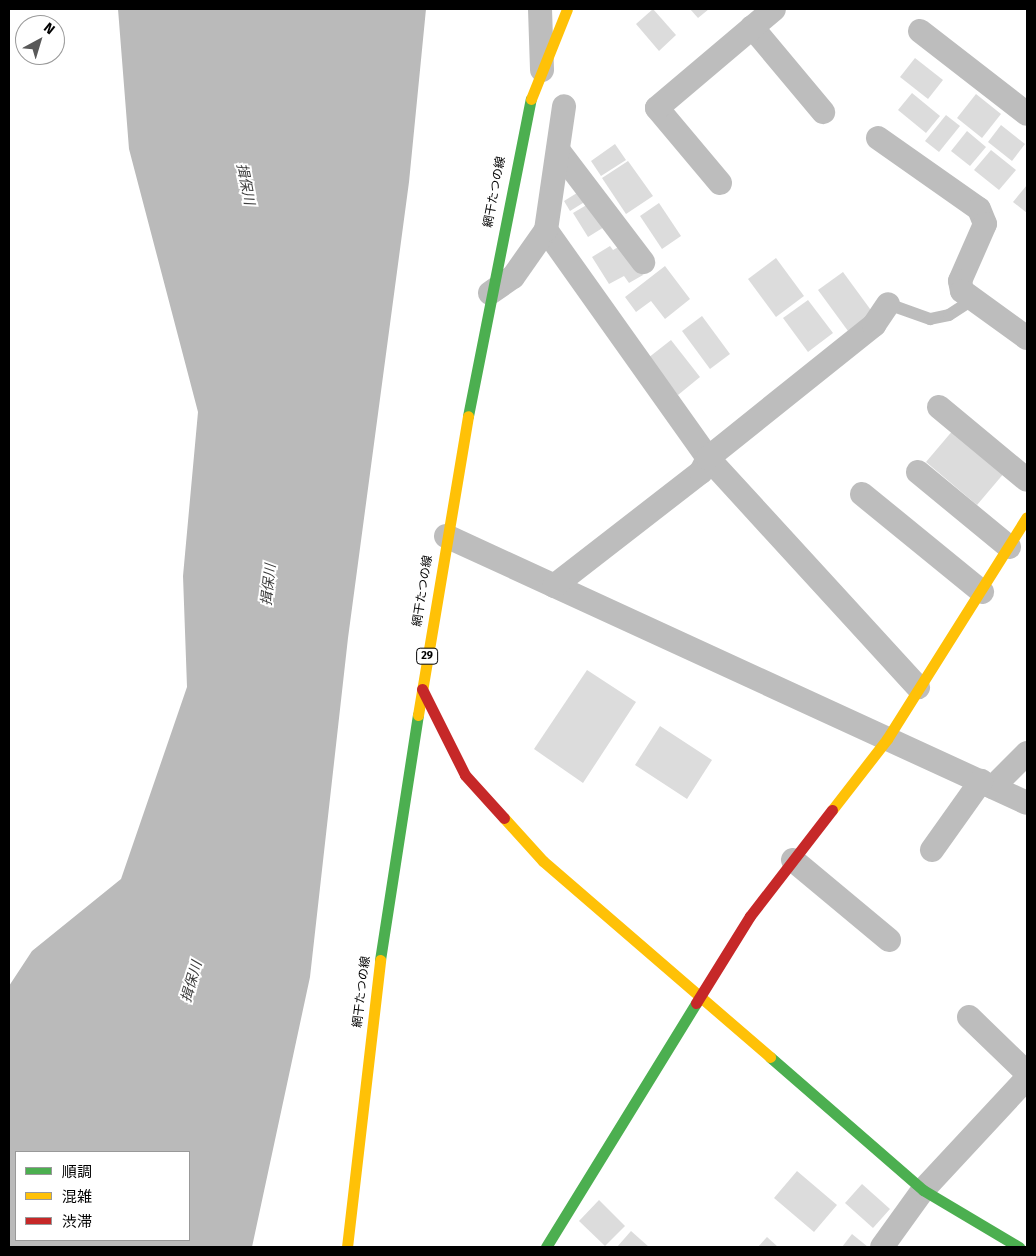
<!DOCTYPE html>
<meta charset="utf-8">
<style>
body{margin:0}
#map{position:relative;width:1036px;height:1256px;overflow:hidden;background:#fff;font-family:"Fira Sans","Noto Sans JP",sans-serif}
div>[style]{position:absolute}
.water>*{inset:0;background:#bababa}
.building>*{inset:0;background:#dcdcdc}
.lane>*{height:12px;margin:-6px;padding:0 6px;transform-origin:6px;border-radius:6px;background:#bdbdbd}
.street>*{height:24px;margin:-12px;padding:0 12px;transform-origin:12px;border-radius:12px;background:#bdbdbd}
.fast>*{height:11px;margin:-5.5px;padding:0 5.5px;transform-origin:5.5px;border-radius:5.5px;background:#4caf50}
.slow>*{height:11px;margin:-5.5px;padding:0 5.5px;transform-origin:5.5px;border-radius:5.5px;background:#ffc107}
.jam>*{height:11px;margin:-5.5px;padding:0 5.5px;transform-origin:5.5px;border-radius:5.5px;background:#c62828}
span{translate:-50% -50%;white-space:nowrap;text-align:center;line-height:1.15;-webkit-text-stroke:4px #fff;paint-order:stroke}
.shield-label span{padding:1px 4px;background:#fff;border:1px solid;border-radius:4px;-webkit-text-stroke-width:0}
.shield-label{font-size:11px;color:#000;font-weight:700}
.street-label{font-size:12px;color:#000}
.water-label{font-size:14px;color:#3e3e3e;font-style:italic}
.frame{position:absolute;inset:0;border:10px solid #000;pointer-events:none}
.legend{position:absolute;left:15px;top:1151px;width:175px;height:90px;box-sizing:border-box;background:#fff;border:1px solid #999;margin:0;padding:6px 9px;list-style:none;font-size:15px;color:#000}
.legend li{display:flex;align-items:center;gap:10px;height:25px}
.legend b{width:25px;border:1px solid #999}
.north{position:absolute;left:15px;top:15px;width:50px;height:50px;box-sizing:border-box;background:#fff;border:1px solid #999;border-radius:50%;rotate:39deg;font-size:14px;font-weight:700;line-height:20px;text-align:center;color:#000}
.north::after{content:'';display:block;margin:auto;width:18px;height:22px;background:#595959;clip-path:polygon(50% 0,100% 100%,50% 72%,0 100%)}
</style>
<div id="map">
<div class="water">
<div style="clip-path:polygon(evenodd,118px 9px,426px 9px,409px 182px,348px 638px,310px 977px,252px 1247px,9px 1247px,9px 986px,32px 951px,121px 879px,187px 687px,183px 576px,198px 412px,129px 149px,118px 9px,16px 1152px,189px 1152px,189px 1240px,16px 1240px,16px 1152px)"></div>
</div>
<div class="building">
<div style="clip-path:polygon(653px 9px,676px 35px,659px 51px,636px 24px)"></div>
<div style="clip-path:polygon(690px 9px,709px 9px,698px 18px)"></div>
<div style="clip-path:polygon(915px 58px,943px 80px,928px 99px,900px 77px)"></div>
<div style="clip-path:polygon(912px 93px,940px 116px,926px 133px,898px 110px)"></div>
<div style="clip-path:polygon(976px 94px,1001px 114px,982px 138px,957px 118px)"></div>
<div style="clip-path:polygon(946px 115px,960px 126px,939px 152px,925px 141px)"></div>
<div style="clip-path:polygon(1001px 125px,1025px 144px,1012px 161px,988px 142px)"></div>
<div style="clip-path:polygon(967px 131px,986px 147px,970px 166px,951px 151px)"></div>
<div style="clip-path:polygon(615px 144px,626px 160px,601px 176px,591px 161px)"></div>
<div style="clip-path:polygon(991px 150px,1016px 170px,999px 190px,974px 170px)"></div>
<div style="clip-path:polygon(628px 161px,653px 196px,626px 214px,602px 178px)"></div>
<div style="clip-path:polygon(1027px 185px,1027px 213px,1013px 202px)"></div>
<div style="clip-path:polygon(585px 188px,591px 198px,570px 211px,564px 201px)"></div>
<div style="clip-path:polygon(595px 200px,609px 224px,588px 237px,573px 213px)"></div>
<div style="clip-path:polygon(659px 203px,681px 236px,662px 249px,640px 216px)"></div>
<div style="clip-path:polygon(624px 244px,643px 275px,629px 283px,624px 276px,609px 284px,592px 257px,610px 246px,613px 250px)"></div>
<div style="clip-path:polygon(776px 258px,804px 296px,776px 317px,748px 279px)"></div>
<div style="clip-path:polygon(665px 266px,690px 299px,665px 319px,651px 301px,636px 312px,625px 297px)"></div>
<div style="clip-path:polygon(843px 272px,873px 313px,848px 331px,818px 290px)"></div>
<div style="clip-path:polygon(808px 300px,833px 333px,808px 352px,783px 318px)"></div>
<div style="clip-path:polygon(702px 316px,730px 354px,710px 369px,682px 331px)"></div>
<div style="clip-path:polygon(671px 340px,700px 377px,678px 395px,648px 358px)"></div>
<div style="clip-path:polygon(954px 429px,1005px 472px,977px 505px,926px 462px)"></div>
<div style="clip-path:polygon(587px 670px,636px 702px,583px 783px,534px 749px)"></div>
<div style="clip-path:polygon(660px 726px,712px 760px,687px 799px,635px 765px)"></div>
<div style="clip-path:polygon(797px 1171px,837px 1205px,814px 1232px,774px 1198px)"></div>
<div style="clip-path:polygon(862px 1184px,890px 1209px,873px 1228px,845px 1203px)"></div>
<div style="clip-path:polygon(599px 1200px,625px 1226px,605px 1246px,579px 1221px)"></div>
<div style="clip-path:polygon(631px 1231px,649px 1247px,617px 1247px)"></div>
<div style="clip-path:polygon(852px 1234px,868px 1247px,842px 1247px)"></div>
<div style="clip-path:polygon(767px 1237px,778px 1247px,758px 1247px)"></div>
</div>
<div class="lane">
<div style="left:888px;top:304px;width:45px;rotate:19.7deg"></div>
<div style="left:930px;top:319px;width:19px;rotate:-12deg"></div>
<div style="left:949px;top:315px;width:27px;rotate:-33deg"></div>
</div>
<div class="street">
<div style="left:540px;top:9px;width:61px;rotate:88.1deg"></div>
<div style="left:752px;top:27px;width:111px;rotate:50.1deg"></div>
<div style="left:920px;top:31px;width:135px;rotate:37.8deg"></div>
<div style="left:878px;top:138px;width:123px;rotate:35.1deg"></div>
<div style="left:979px;top:209px;width:16px;rotate:68deg"></div>
<div style="left:985px;top:224px;width:62px;rotate:113.7deg"></div>
<div style="left:960px;top:281px;width:10px;rotate:79deg"></div>
<div style="left:962px;top:291px;width:80px;rotate:35.9deg"></div>
<div style="left:558px;top:150px;width:141px;rotate:52.8deg"></div>
<div style="left:720px;top:183px;width:98px;rotate:-130deg"></div>
<div style="left:657px;top:108px;width:153px;rotate:-40.2deg"></div>
<div style="left:546px;top:230px;width:280px;rotate:54.6deg"></div>
<div style="left:708px;top:458px;width:311px;rotate:47.5deg"></div>
<div style="left:490px;top:293px;width:28px;rotate:-35deg"></div>
<div style="left:513px;top:277px;width:57px;rotate:-54.9deg"></div>
<div style="left:546px;top:230px;width:125px;rotate:-81.7deg"></div>
<div style="left:939px;top:407px;width:114px;rotate:39.7deg"></div>
<div style="left:918px;top:472px;width:118px;rotate:39.5deg"></div>
<div style="left:862px;top:494px;width:155px;rotate:39.2deg"></div>
<div style="left:446px;top:536px;width:639px;rotate:24.68deg"></div>
<div style="left:554px;top:586px;width:186px;rotate:-37.8deg"></div>
<div style="left:701px;top:472px;width:16px;rotate:-63deg"></div>
<div style="left:708px;top:458px;width:213px;rotate:-38.7deg"></div>
<div style="left:874px;top:325px;width:25px;rotate:-56deg"></div>
<div style="left:993px;top:787px;width:48px;rotate:-45deg"></div>
<div style="left:932px;top:850px;width:85px;rotate:-54.6deg"></div>
<div style="left:793px;top:860px;width:125px;rotate:39.8deg"></div>
<div style="left:969px;top:1017px;width:81px;rotate:44deg"></div>
<div style="left:882px;top:1247px;width:70px;rotate:-54.3deg"></div>
<div style="left:923px;top:1190px;width:153px;rotate:-47.1deg"></div>
</div>
<div class="fast">
<div style="left:468px;top:416px;width:323px;rotate:-78.8deg"></div>
<div style="left:380px;top:960px;width:248px;rotate:-81.2deg"></div>
<div style="left:770px;top:1057px;width:203px;rotate:41deg"></div>
<div style="left:923px;top:1190px;width:112px;rotate:30.7deg"></div>
<div style="left:546px;top:1247px;width:286px;rotate:-58.4deg"></div>
</div>
<div class="slow">
<div style="left:531px;top:99px;width:97px;rotate:-68.2deg"></div>
<div style="left:418px;top:715px;width:303px;rotate:-80.5deg"></div>
<div style="left:832px;top:810px;width:90px;rotate:-52.2deg"></div>
<div style="left:887px;top:739px;width:262px;rotate:-57.8deg"></div>
<div style="left:504px;top:818px;width:58px;rotate:47.8deg"></div>
<div style="left:543px;top:861px;width:300px;rotate:40.8deg"></div>
<div style="left:347px;top:1247px;width:289px;rotate:-83.4deg"></div>
</div>
<div class="jam">
<div style="left:422px;top:689px;width:96px;rotate:63.4deg"></div>
<div style="left:465px;top:775px;width:58px;rotate:47.8deg"></div>
<div style="left:696px;top:1003px;width:102px;rotate:-58.2deg"></div>
<div style="left:750px;top:916px;width:134px;rotate:-52.3deg"></div>
</div>
<div class="shield-label">
<span style="left:427px;top:656px">29</span>
</div>
<div class="street-label">
<span style="left:495px;top:192px;rotate:-79deg">網干たつの線</span>
<span style="left:423px;top:591px;rotate:-81deg">網干たつの線</span>
<span style="left:362px;top:992px;rotate:-83deg">網干たつの線</span>
</div>
<div class="water-label">
<span style="left:245px;top:184px;rotate:79deg">揖保川</span>
<span style="left:269px;top:585px;rotate:-84deg">揖保川</span>
<span style="left:192px;top:982px;rotate:-74deg">揖保川</span>
</div>
<div class="frame"></div>
<ul class="legend">
<li><b style="height:6px;background:#4caf50"></b>順調</li>
<li><b style="height:6px;background:#ffc107"></b>混雑</li>
<li><b style="height:6px;background:#c62828"></b>渋滞</li>
</ul>
<div class="north">N</div>
</div>
